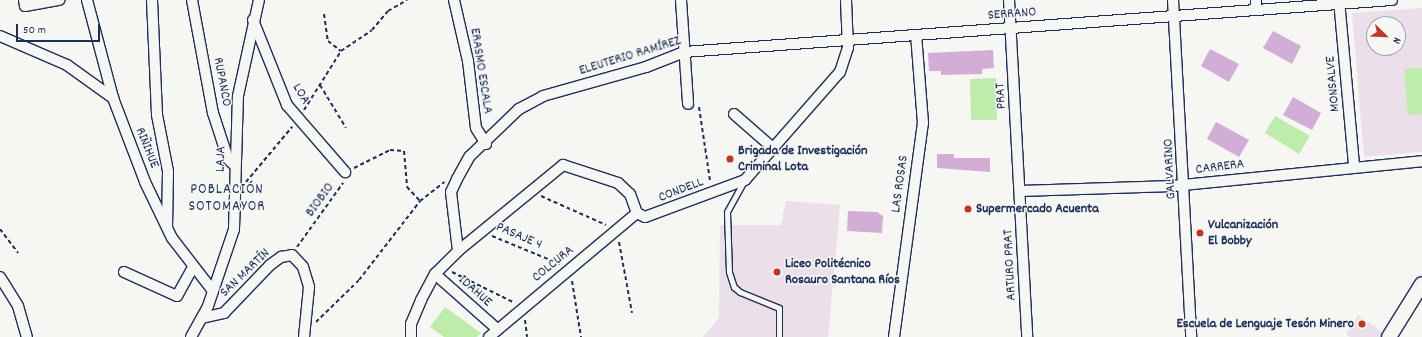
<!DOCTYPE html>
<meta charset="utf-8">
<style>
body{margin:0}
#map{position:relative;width:1422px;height:337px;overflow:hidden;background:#f6f6f2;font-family:Dekko,sans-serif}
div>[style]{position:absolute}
.built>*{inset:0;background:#ebe0ea}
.green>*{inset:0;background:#beecab}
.building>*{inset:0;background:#d2aed7}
.path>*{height:2px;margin-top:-1px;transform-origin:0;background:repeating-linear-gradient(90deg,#1b2f5e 0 4px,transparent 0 7px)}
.roads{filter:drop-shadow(1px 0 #1b2f5e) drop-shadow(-1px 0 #1b2f5e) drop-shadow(0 1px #1b2f5e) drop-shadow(0 -1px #1b2f5e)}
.service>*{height:5px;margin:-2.5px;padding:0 2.5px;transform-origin:2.5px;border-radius:2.5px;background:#f6f6f2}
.minor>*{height:10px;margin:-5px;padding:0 5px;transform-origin:5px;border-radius:5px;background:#f6f6f2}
.secondary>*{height:14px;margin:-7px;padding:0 7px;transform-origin:7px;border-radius:7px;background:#f6f6f2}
.dots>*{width:11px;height:11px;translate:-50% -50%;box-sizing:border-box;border:2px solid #f6f6f2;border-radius:50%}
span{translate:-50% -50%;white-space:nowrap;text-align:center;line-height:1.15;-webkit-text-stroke:3px #f6f6f2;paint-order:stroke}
.street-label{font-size:14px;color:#1b2f5e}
.poi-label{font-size:14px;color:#1b2f5e;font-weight:700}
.left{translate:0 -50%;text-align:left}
.right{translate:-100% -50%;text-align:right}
.neighbourhood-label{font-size:15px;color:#1b2f5e;letter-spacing:1px}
.north{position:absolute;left:1366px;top:16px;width:40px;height:40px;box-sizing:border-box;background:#f6f6f2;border:1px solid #9ea6b7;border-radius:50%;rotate:113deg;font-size:11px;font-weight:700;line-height:16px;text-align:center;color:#1b2f5e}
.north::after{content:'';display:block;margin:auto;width:14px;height:18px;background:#c8321e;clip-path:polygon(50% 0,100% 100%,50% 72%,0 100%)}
.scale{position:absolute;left:16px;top:24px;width:84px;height:18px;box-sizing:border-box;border:2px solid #1b2f5e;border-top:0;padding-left:5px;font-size:12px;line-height:14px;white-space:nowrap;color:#1b2f5e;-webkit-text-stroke:3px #f6f6f2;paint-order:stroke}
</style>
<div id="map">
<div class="built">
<div style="clip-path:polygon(evenodd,1422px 8px,1422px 152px,1364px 157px,1352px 13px,1422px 8px,1374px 24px,1398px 24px,1398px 48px,1374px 48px,1374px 24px)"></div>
<div style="clip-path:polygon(786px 201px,840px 205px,828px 337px,703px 337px,719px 318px,720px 225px,781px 225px)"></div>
<div style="clip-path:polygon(1358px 315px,1384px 333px,1382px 337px,1350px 337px,1346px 334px)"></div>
</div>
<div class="green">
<div style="clip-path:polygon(1422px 68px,1422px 114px,1408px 115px,1404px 69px)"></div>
<div style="clip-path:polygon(996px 78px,997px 120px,971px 120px,970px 79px)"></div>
<div style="clip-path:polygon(1275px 116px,1310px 136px,1299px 154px,1265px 133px)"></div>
<div style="clip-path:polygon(445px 307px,481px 333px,477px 337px,444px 337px,430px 327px)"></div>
</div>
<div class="building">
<div style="clip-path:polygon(1273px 31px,1301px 46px,1292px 64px,1263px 48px)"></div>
<div style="clip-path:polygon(1210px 49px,1239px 64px,1229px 82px,1201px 66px)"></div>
<div style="clip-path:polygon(993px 50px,994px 68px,982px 69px,982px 74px,941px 75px,941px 71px,929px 71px,928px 53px)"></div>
<div style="clip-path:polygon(1293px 97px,1321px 113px,1312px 130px,1283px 115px)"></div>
<div style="clip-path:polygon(1216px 122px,1249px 140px,1239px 157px,1207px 139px)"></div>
<div style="clip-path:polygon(937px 154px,954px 154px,954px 158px,990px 158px,990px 172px,937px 168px)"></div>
<div style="clip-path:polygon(848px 211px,877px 212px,883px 216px,882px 233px,847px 231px)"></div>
</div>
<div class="path">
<div style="left:324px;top:14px;width:27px;rotate:82deg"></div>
<div style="left:328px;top:41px;width:16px;rotate:38deg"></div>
<div style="left:320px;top:85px;width:50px;rotate:58.8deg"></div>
<div style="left:699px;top:107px;width:75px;rotate:81.5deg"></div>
<div style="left:304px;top:110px;width:70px;rotate:-57.9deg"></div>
<div style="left:341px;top:51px;width:37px;rotate:-34deg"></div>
<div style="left:372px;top:30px;width:25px;rotate:-50deg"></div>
<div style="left:388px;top:11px;width:22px;rotate:-30deg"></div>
<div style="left:354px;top:168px;width:40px;rotate:-26.6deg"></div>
<div style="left:390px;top:150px;width:14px;rotate:4deg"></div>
<div style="left:404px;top:151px;width:36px;rotate:85deg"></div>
<div style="left:407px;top:187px;width:19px;rotate:47deg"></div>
<div style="left:246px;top:182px;width:72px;rotate:-50.1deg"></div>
<div style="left:541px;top:196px;width:71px;rotate:24deg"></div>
<div style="left:0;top:229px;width:30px;rotate:53deg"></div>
<div style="left:492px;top:236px;width:74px;rotate:22.4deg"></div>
<div style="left:619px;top:242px;width:72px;rotate:79.6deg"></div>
<div style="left:297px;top:247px;width:79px;rotate:-54.3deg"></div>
<div style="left:452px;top:272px;width:70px;rotate:26.2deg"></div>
<div style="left:572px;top:281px;width:57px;rotate:80.9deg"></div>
<div style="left:525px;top:320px;width:17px;rotate:83deg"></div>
<div style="left:316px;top:322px;width:60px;rotate:-44.3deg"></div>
<div style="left:359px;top:280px;width:100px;rotate:-52.3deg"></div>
<div style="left:420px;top:201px;width:31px;rotate:-38deg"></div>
</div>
<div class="roads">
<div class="service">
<div style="left:744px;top:181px;width:35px;rotate:119deg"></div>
<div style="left:727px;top:212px;width:60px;rotate:88.1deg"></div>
<div style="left:729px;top:272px;width:16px;rotate:72deg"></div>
<div style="left:734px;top:287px;width:8px;rotate:40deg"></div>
<div style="left:740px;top:292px;width:42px;rotate:22.3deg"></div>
<div style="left:779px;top:308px;width:29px;rotate:90deg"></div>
</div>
<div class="minor">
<div style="left:24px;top:0;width:6px;rotate:81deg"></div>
<div style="left:25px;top:6px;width:35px;rotate:-10deg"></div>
<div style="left:87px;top:0;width:101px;rotate:75.1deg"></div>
<div style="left:113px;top:98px;width:90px;rotate:69.1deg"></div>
<div style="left:145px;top:182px;width:62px;rotate:64.3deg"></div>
<div style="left:172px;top:238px;width:67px;rotate:52.3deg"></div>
<div style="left:152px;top:0;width:115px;rotate:87.5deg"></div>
<div style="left:157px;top:115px;width:57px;rotate:78.9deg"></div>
<div style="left:168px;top:171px;width:56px;rotate:91deg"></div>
<div style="left:192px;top:0;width:115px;rotate:79.5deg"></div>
<div style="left:213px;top:113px;width:48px;rotate:71.9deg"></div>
<div style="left:228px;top:159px;width:10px;rotate:45deg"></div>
<div style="left:454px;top:0;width:63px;rotate:77.1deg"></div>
<div style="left:468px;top:61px;width:67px;rotate:83.2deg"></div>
<div style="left:476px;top:128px;width:19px;rotate:58deg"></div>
<div style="left:681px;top:0;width:104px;rotate:86.1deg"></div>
<div style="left:1009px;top:0;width:337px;rotate:86.9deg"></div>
<div style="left:1173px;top:0;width:337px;rotate:86.9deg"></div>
<div style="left:1256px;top:0;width:10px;rotate:90deg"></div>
<div style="left:1339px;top:0;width:167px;rotate:84.8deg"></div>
<div style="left:253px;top:20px;width:92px;rotate:68.2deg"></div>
<div style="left:287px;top:105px;width:89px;rotate:49.1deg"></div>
<div style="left:0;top:36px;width:73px;rotate:23.4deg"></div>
<div style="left:67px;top:65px;width:57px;rotate:35.7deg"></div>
<div style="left:734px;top:114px;width:52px;rotate:41.1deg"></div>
<div style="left:1020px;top:191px;width:153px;rotate:-1.9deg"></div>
<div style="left:1173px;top:186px;width:250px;rotate:-5.7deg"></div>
<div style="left:458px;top:251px;width:136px;rotate:-39.3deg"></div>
<div style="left:563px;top:165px;width:58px;rotate:18.1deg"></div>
<div style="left:618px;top:183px;width:16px;rotate:43deg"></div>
<div style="left:630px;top:194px;width:20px;rotate:70deg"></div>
<div style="left:637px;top:213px;width:9px;rotate:27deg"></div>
<div style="left:645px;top:217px;width:107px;rotate:-20.3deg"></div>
<div style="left:745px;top:180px;width:144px;rotate:-48.7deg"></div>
<div style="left:840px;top:72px;width:25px;rotate:-72deg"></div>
<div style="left:848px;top:48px;width:48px;rotate:-92.4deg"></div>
<div style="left:124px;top:272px;width:58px;rotate:24.4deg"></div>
<div style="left:177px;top:296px;width:33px;rotate:-61deg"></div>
<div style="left:435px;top:274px;width:81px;rotate:41.5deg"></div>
<div style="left:0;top:277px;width:34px;rotate:58deg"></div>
<div style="left:18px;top:306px;width:32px;rotate:74deg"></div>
<div style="left:202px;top:318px;width:23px;rotate:-13deg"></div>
<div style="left:224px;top:313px;width:66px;rotate:-46.2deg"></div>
<div style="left:270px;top:265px;width:14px;rotate:-36deg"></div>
<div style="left:281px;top:257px;width:11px;rotate:-10deg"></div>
<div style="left:292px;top:255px;width:16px;rotate:47deg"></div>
<div style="left:303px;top:267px;width:21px;rotate:73deg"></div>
<div style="left:309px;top:287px;width:50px;rotate:95.7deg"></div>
<div style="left:191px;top:337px;width:35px;rotate:-61deg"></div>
<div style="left:208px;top:306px;width:81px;rotate:-71.3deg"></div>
<div style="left:234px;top:229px;width:133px;rotate:-88.3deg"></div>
<div style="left:238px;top:96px;width:98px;rotate:-77.7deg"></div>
<div style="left:411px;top:337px;width:13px;rotate:-90deg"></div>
<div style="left:411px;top:324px;width:26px;rotate:-67deg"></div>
<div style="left:421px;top:300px;width:30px;rotate:-62deg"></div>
<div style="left:435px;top:274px;width:33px;rotate:-45deg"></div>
<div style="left:458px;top:251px;width:59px;rotate:-96.8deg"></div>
<div style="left:451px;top:192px;width:14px;rotate:-65deg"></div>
<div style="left:457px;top:179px;width:26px;rotate:-61deg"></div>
<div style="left:470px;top:156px;width:68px;rotate:-43.8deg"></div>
<div style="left:519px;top:109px;width:27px;rotate:-28deg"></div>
<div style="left:543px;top:96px;width:107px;rotate:-15.7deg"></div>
<div style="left:646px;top:67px;width:41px;rotate:-21.5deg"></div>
<div style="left:684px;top:52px;width:710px;rotate:-4.2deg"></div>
<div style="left:489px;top:337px;width:193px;rotate:-40deg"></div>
<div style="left:894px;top:337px;width:216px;rotate:-82.3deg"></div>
<div style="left:923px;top:123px;width:88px;rotate:-94.5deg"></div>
</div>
<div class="secondary">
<div style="left:1389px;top:337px;width:62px;rotate:-58.1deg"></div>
</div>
</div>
<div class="dots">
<div style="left:730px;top:159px;background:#c8321e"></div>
<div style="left:968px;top:209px;background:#c8321e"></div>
<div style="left:1200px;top:233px;background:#c8321e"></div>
<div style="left:777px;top:272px;background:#c8321e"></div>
<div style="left:1362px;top:324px;background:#c8321e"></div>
</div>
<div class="street-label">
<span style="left:1012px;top:14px;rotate:-4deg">SERRANO</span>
<span style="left:630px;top:56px;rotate:-17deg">ELEUTERIO RAMÍREZ</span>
<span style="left:481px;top:71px;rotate:81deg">ERASMO ESCALA</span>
<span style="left:222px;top:82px;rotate:79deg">RUPANCO</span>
<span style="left:1333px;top:84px;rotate:-95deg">MONSALVE</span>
<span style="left:301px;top:94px;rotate:60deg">LOA</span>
<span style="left:1001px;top:96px;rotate:-93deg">PRAT</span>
<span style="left:147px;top:148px;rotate:68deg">RIÑIHUE</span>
<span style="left:221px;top:159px;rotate:-88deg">LAJA</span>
<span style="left:1220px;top:167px;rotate:-7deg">CARRERA</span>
<span style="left:1170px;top:169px;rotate:-93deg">GALVARINO</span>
<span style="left:900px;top:184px;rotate:-82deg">LAS ROSAS</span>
<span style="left:681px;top:190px;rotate:-21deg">CONDELL</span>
<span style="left:320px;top:200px;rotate:-54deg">BIOBIO</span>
<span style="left:519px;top:236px;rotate:23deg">PASAJE 4</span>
<span style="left:553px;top:264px;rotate:-39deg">COLCURA</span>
<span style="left:1010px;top:265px;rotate:-93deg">ARTURO PRAT</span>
<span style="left:245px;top:273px;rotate:-44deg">SAN MARTÍN</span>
<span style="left:475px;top:291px;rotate:42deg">IDAHUE</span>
</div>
<div class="poi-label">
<span class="left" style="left:738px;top:159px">Brigada de Investigación<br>Criminal Lota</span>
<span class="left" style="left:976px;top:209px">Supermercado Acuenta</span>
<span class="left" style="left:1208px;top:233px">Vulcanización<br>El Bobby</span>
<span class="left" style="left:785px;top:272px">Liceo Politécnico<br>Rosauro Santana Ríos</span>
<span class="right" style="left:1354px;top:324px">Escuela de Lenguaje Tesón Minero</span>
</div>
<div class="neighbourhood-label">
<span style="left:227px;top:199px">POBLACIÓN<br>SOTOMAYOR</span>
</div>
<div class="north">N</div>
<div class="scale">50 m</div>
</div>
